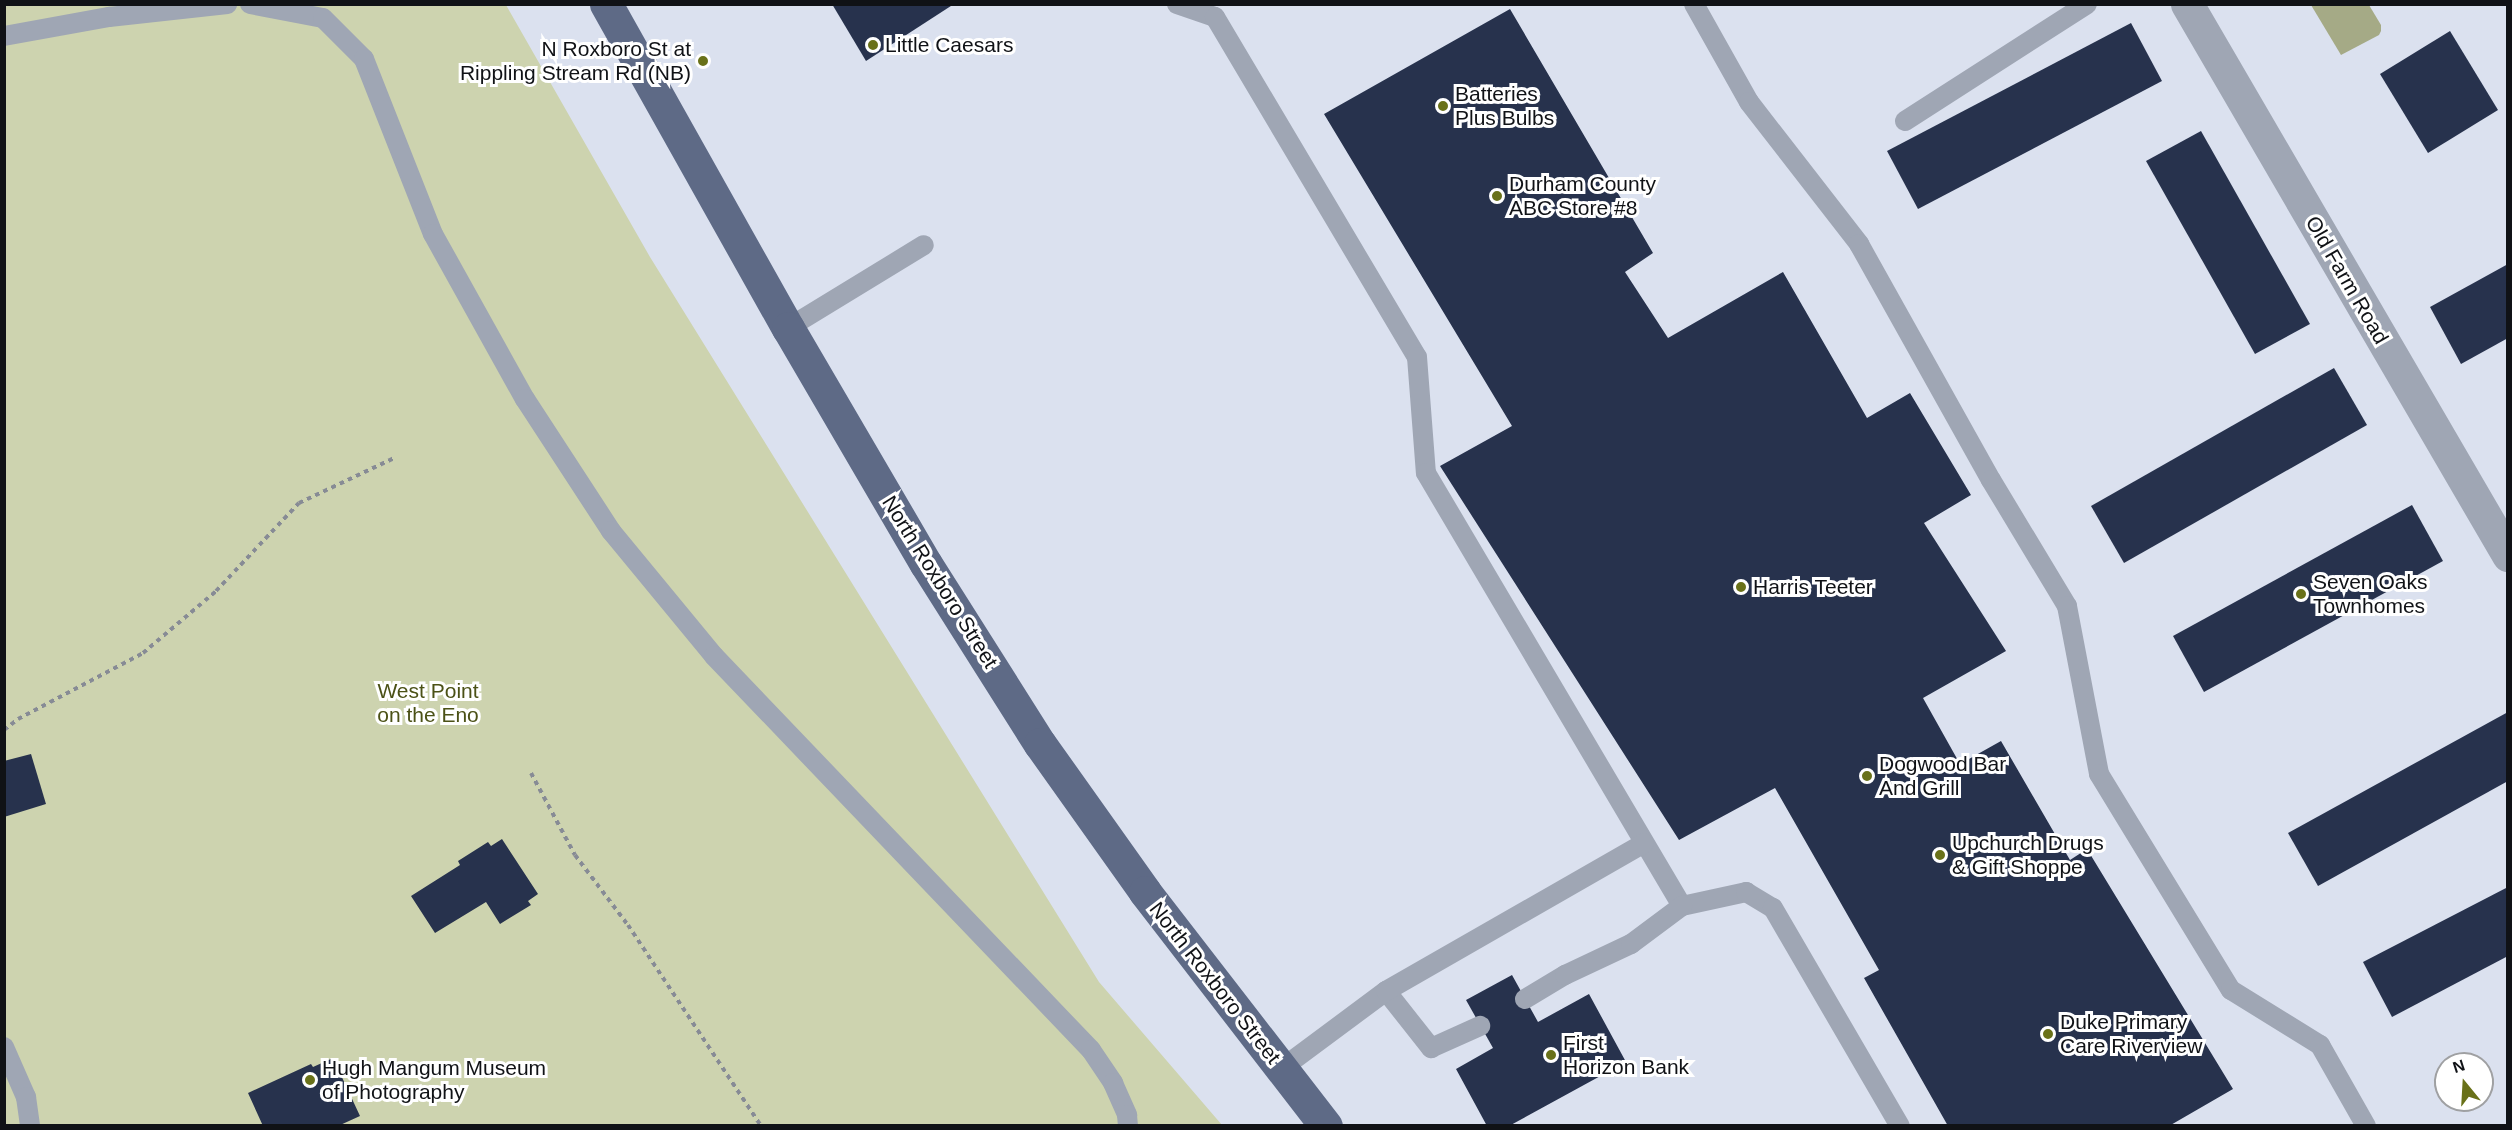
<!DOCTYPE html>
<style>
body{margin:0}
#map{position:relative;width:2512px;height:1130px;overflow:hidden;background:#dbe1ef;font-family:Helvetica,sans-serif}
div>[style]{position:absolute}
.green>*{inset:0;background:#cdd3af}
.water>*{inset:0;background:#a5aa86}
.building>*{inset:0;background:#27324d}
.path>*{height:4px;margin-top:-2px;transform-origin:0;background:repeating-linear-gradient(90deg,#878b95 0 4.5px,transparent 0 9px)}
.service>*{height:20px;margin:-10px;padding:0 10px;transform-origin:10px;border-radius:10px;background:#9fa6b4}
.minor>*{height:33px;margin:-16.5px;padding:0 16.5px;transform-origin:16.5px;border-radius:16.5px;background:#9fa6b4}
.trunk>*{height:33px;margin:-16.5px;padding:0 16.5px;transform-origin:16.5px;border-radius:16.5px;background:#5e6a86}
.dots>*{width:16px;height:16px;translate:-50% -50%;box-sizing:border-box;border:3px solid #fff;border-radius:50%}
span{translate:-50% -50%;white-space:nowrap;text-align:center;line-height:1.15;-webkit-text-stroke:6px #fff;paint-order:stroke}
.poi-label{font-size:21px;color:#101216}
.left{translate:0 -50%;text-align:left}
.right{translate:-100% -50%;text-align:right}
.street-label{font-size:21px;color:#101216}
.park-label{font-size:21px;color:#4b5116}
.frame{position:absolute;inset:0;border:6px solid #101216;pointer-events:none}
.north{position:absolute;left:2434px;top:1052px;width:60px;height:60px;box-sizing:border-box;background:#fff;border:2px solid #9fa0a2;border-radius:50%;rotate:342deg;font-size:16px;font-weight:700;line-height:24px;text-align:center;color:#101216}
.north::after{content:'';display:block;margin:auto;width:21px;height:27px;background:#697119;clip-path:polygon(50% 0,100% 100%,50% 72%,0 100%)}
</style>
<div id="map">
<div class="green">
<div style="clip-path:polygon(5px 5px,506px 5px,650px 257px,1099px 982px,1222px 1125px,5px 1126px)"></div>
</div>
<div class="water">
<div style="clip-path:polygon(2311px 5px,2369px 5px,2381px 25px,2381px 31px,2379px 35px,2341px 55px)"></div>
</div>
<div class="building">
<div style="clip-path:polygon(832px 4px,954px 4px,866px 61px)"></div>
<div style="clip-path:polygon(1510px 9px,1653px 253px,1625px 272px,1668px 338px,1783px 272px,1867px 418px,1910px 393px,1971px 495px,1924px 523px,2006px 651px,1923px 698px,1960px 764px,2001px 741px,2070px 860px,2087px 849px,2233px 1089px,2169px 1126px,1948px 1126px,1864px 978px,1879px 970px,1775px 788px,1679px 840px,1440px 466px,1512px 426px,1324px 114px)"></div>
<div style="clip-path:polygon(2131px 23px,2162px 81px,1918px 209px,1887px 151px)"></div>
<div style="clip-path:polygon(2450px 31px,2498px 110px,2428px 153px,2380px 74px)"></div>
<div style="clip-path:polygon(2201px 131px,2310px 324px,2255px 354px,2146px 161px)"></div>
<div style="clip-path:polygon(2508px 264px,2508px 338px,2461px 364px,2430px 307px)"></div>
<div style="clip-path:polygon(2334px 368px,2367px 425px,2124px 563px,2091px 506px)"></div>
<div style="clip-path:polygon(2412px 505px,2443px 561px,2204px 692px,2173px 636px)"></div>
<div style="clip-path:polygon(2508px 712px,2508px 781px,2318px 886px,2288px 833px)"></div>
<div style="clip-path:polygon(31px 754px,46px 804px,4px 817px,4px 761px)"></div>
<div style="clip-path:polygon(502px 839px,538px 894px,528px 901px,531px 905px,500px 924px,486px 902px,435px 933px,411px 896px,460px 865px,458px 861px,488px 842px,491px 846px)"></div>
<div style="clip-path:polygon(2508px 887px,2508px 956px,2392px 1017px,2363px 962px)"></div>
<div style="clip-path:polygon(1512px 975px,1538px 1022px,1589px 994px,1626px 1062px,1509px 1126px,1487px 1126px,1456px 1069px,1493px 1048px,1466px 1000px)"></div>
<div style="clip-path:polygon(333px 1058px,360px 1116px,338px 1126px,263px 1126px,248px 1093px,311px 1064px,313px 1067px)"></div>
</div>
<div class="path">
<div style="left:4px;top:730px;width:18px;rotate:-38deg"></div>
<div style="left:18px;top:719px;width:141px;rotate:-27.8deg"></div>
<div style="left:143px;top:653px;width:96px;rotate:-40.3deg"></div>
<div style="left:216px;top:591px;width:121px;rotate:-46.7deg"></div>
<div style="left:299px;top:503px;width:105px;rotate:-25.3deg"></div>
<div style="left:531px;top:773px;width:93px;rotate:61.8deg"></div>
<div style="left:575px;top:855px;width:88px;rotate:52.9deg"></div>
<div style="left:628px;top:925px;width:241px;rotate:56.5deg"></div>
</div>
<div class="service">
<div style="left:250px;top:4px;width:74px;rotate:10.9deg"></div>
<div style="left:323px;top:18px;width:58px;rotate:45deg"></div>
<div style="left:364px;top:59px;width:188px;rotate:68.5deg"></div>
<div style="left:433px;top:234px;width:189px;rotate:60.9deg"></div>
<div style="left:525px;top:399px;width:158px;rotate:56.9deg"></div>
<div style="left:611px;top:531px;width:162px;rotate:50.5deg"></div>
<div style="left:714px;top:656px;width:545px;rotate:46.26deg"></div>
<div style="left:1091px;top:1050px;width:40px;rotate:56deg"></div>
<div style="left:1113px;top:1083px;width:35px;rotate:66deg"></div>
<div style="left:1127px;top:1115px;width:11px;rotate:85deg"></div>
<div style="left:1177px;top:4px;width:40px;rotate:18.9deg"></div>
<div style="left:1215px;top:17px;width:395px;rotate:59.3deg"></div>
<div style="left:1417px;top:357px;width:116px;rotate:85.6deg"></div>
<div style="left:1426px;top:473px;width:503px;rotate:59.41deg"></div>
<div style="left:1682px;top:906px;width:66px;rotate:-12.3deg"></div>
<div style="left:1746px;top:892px;width:31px;rotate:31deg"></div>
<div style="left:1773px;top:908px;width:252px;rotate:59.8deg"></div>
<div style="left:1694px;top:4px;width:112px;rotate:60.7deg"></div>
<div style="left:1749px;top:102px;width:180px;rotate:52.2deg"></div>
<div style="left:1859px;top:244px;width:270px;rotate:60.8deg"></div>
<div style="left:1991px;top:480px;width:147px;rotate:58.9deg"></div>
<div style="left:2067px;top:606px;width:171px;rotate:79.2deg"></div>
<div style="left:2099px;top:774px;width:253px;rotate:58.6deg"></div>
<div style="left:2231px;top:990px;width:105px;rotate:31.7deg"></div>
<div style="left:2320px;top:1045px;width:93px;rotate:60.4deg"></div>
<div style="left:4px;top:36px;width:107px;rotate:-10.3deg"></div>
<div style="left:109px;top:17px;width:119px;rotate:-6.3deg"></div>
<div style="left:1905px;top:121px;width:216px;rotate:-32.7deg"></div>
<div style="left:788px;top:328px;width:159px;rotate:-31.4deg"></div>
<div style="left:1386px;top:991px;width:73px;rotate:51.7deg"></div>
<div style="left:1431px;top:1048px;width:54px;rotate:-24.2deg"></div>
<div style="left:1525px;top:999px;width:47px;rotate:-31deg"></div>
<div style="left:1565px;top:975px;width:73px;rotate:-25.2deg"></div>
<div style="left:1631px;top:944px;width:64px;rotate:-36.7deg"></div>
<div style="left:4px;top:1047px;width:55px;rotate:66.3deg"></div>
<div style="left:26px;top:1097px;width:29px;rotate:82deg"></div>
<div style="left:1281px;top:1069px;width:131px;rotate:-36.6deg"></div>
<div style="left:1386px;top:991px;width:297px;rotate:-29.8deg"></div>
</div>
<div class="minor">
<div style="left:2187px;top:4px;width:638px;rotate:59.78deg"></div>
</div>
<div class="trunk">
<div style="left:606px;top:4px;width:372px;rotate:60.7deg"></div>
<div style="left:788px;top:328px;width:273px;rotate:59.7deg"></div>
<div style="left:926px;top:564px;width:213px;rotate:57.7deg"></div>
<div style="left:1040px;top:744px;width:181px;rotate:54.6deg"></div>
<div style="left:1145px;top:892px;width:296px;rotate:52.3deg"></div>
</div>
<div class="dots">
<div style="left:873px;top:45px;background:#697119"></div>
<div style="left:703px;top:61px;background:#697119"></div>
<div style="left:1443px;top:106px;background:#697119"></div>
<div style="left:1497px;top:196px;background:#697119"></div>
<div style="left:1741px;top:587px;background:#697119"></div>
<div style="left:2301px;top:594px;background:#697119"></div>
<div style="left:1867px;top:776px;background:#697119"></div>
<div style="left:1940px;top:855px;background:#697119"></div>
<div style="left:2048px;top:1034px;background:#697119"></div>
<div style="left:1551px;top:1055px;background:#697119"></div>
<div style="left:310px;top:1080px;background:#697119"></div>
</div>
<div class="poi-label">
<span class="left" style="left:885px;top:45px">Little Caesars</span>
<span class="right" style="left:691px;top:61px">N Roxboro St at<br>Rippling Stream Rd (NB)</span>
<span class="left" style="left:1455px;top:106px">Batteries<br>Plus Bulbs</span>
<span class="left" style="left:1509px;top:196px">Durham County<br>ABC Store #8</span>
<span class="left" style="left:2313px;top:594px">Seven Oaks<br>Townhomes</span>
<span class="left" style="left:1753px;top:587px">Harris Teeter</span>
<span class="left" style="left:1879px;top:776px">Dogwood Bar<br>And Grill</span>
<span class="left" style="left:1952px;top:855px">Upchurch Drugs<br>&amp; Gift Shoppe</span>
<span class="left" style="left:2060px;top:1034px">Duke Primary<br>Care Riverview</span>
<span class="left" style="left:1563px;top:1055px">First<br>Horizon Bank</span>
<span class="left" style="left:322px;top:1080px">Hugh Mangum Museum<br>of Photography</span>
</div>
<div class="street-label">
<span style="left:2347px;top:280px;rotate:60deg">Old Farm Road</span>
<span style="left:940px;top:582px;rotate:58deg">North Roxboro Street</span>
<span style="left:1215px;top:983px;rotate:52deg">North Roxboro Street</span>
</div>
<div class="park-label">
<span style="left:428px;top:703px">West Point<br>on the Eno</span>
</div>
<div class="frame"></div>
<div class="north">N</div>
</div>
